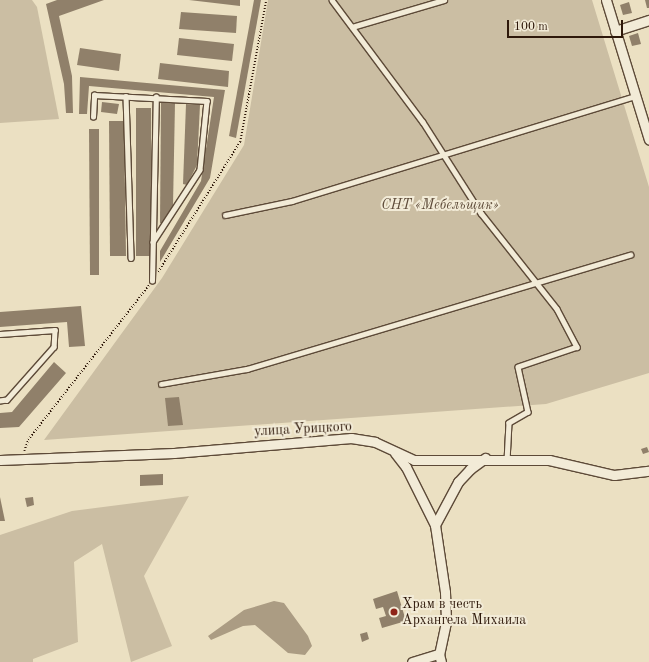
<!DOCTYPE html>
<meta charset="utf-8">
<style>
body{margin:0}
#map{position:relative;width:649px;height:662px;overflow:hidden;background:#ebe0c2;font-family:"Old Standard TT",serif}
div>[style]{position:absolute}
.green>*{inset:0;background:#cbbea3}
.water>*{inset:0;background:#ab9c83}
.building>*{inset:0;background:#90806a}
.path>*{height:1.5px;margin-top:-0.75px;transform-origin:0;background:repeating-linear-gradient(90deg,#2e180a 0 1px,transparent 0 3px)}
.roads{filter:drop-shadow(1px 0 #5d4a38) drop-shadow(-1px 0 #5d4a38) drop-shadow(0 1px #5d4a38) drop-shadow(0 -1px #5d4a38)}
.lane>*{height:4.5px;margin:-2.25px;padding:0 2.25px;transform-origin:2.25px;border-radius:2.25px;background:#f2ebd7}
.street>*{height:9px;margin:-4.5px;padding:0 4.5px;transform-origin:4.5px;border-radius:4.5px;background:#f2ebd7}
.dots>*{width:11px;height:11px;translate:-50% -50%;box-sizing:border-box;border:2px solid #f2ebd7;border-radius:50%}
span{translate:-50% -50%;white-space:nowrap;text-align:center;line-height:1.15;-webkit-text-stroke:4px #f2ebd7;paint-order:stroke}
.park-label{font-size:14px;color:#5d4a38;font-style:italic}
.street-label{font-size:14px;color:#2e180a}
.poi-label{font-size:14px;color:#2e180a}
.left{translate:0 -50%;text-align:left}
.scale{position:absolute;left:507px;top:20px;width:116px;height:18px;box-sizing:border-box;border:2px solid #2e180a;border-top:0;padding-left:5px;font-size:12px;line-height:14px;white-space:nowrap;color:#2e180a;-webkit-text-stroke:3px #f2ebd7;paint-order:stroke}
</style>
<div id="map">
<div class="green">
<div style="clip-path:polygon(0 0,32px 0,37px 7px,59px 119px,0 123px)"></div>
<div style="clip-path:polygon(268px 0,592px 0,649px 187px,649px 373px,546px 404px,44px 440px,162px 278px,244px 145px)"></div>
<div style="clip-path:polygon(189px 496px,144px 576px,172px 646px,131px 662px,102px 544px,74px 562px,78px 642px,33px 659px,33px 662px,0 662px,0 535px,72px 511px)"></div>
</div>
<div class="water">
<div style="clip-path:polygon(274px 601px,284px 603px,308px 636px,312px 646px,305px 655px,288px 653px,255px 625px,243px 626px,211px 640px,208px 636px,244px 610px)"></div>
</div>
<div class="building">
<div style="clip-path:polygon(57px 0,104px 0,59px 16px,72px 76px,73px 113px,66px 113px,64px 84px,46px 4px)"></div>
<div style="clip-path:polygon(189px 0,240px 0,240px 6px)"></div>
<div style="clip-path:polygon(254px 0,261px 0,236px 138px,229px 136px)"></div>
<div style="clip-path:polygon(645px 0,649px 0,649px 8px,647px 8px)"></div>
<div style="clip-path:polygon(629px 2px,632px 13px,623px 15px,620px 5px)"></div>
<div style="clip-path:polygon(181px 12px,237px 16px,236px 33px,179px 29px)"></div>
<div style="clip-path:polygon(638px 33px,641px 44px,632px 46px,629px 36px)"></div>
<div style="clip-path:polygon(179px 38px,234px 44px,232px 61px,177px 55px)"></div>
<div style="clip-path:polygon(80px 48px,121px 54px,119px 71px,77px 65px)"></div>
<div style="clip-path:polygon(160px 63px,229px 71px,228px 87px,158px 79px)"></div>
<div style="clip-path:polygon(80px 77px,225px 90px,210px 178px,160px 262px,160px 251px,201px 181px,214px 97px,89px 86px,87px 114px,79px 114px)"></div>
<div style="clip-path:polygon(102px 102px,119px 104px,117px 114px,101px 112px)"></div>
<div style="clip-path:polygon(161px 103px,175px 103px,173px 206px,163px 224px,160px 223px)"></div>
<div style="clip-path:polygon(186px 104px,200px 105px,197px 165px,187px 185px,183px 184px)"></div>
<div style="clip-path:polygon(136px 108px,151px 108px,152px 256px,136px 256px)"></div>
<div style="clip-path:polygon(109px 121px,124px 121px,126px 256px,110px 256px)"></div>
<div style="clip-path:polygon(89px 129px,99px 129px,99px 275px,90px 275px)"></div>
<div style="clip-path:polygon(81px 306px,85px 346px,69px 347px,67px 322px,0 327px,0 312px)"></div>
<div style="clip-path:polygon(54px 362px,66px 373px,19px 427px,0 428px,0 413px,12px 412px)"></div>
<div style="clip-path:polygon(179px 397px,183px 425px,168px 426px,165px 398px)"></div>
<div style="clip-path:polygon(647px 447px,649px 452px,643px 454px,641px 449px)"></div>
<div style="clip-path:polygon(163px 474px,163px 485px,140px 486px,140px 475px)"></div>
<div style="clip-path:polygon(0 497px,5px 521px,0 521px)"></div>
<div style="clip-path:polygon(33px 497px,34px 505px,27px 507px,25px 498px)"></div>
<div style="clip-path:polygon(397px 591px,406px 621px,382px 628px,379px 618px,386px 616px,383px 607px,376px 609px,373px 599px)"></div>
<div style="clip-path:polygon(367px 632px,369px 639px,362px 642px,360px 634px)"></div>
</div>
<div class="path">
<div style="left:158px;top:272px;width:154px;rotate:-57.8deg"></div>
<div style="left:240px;top:142px;width:144px;rotate:-79.6deg"></div>
<div style="left:24px;top:451px;width:12px;rotate:-70deg"></div>
<div style="left:28px;top:440px;width:197px;rotate:-52deg"></div>
</div>
<div class="roads">
<div class="lane">
<div style="left:332px;top:0;width:152px;rotate:53.3deg"></div>
<div style="left:423px;top:122px;width:108px;rotate:57.5deg"></div>
<div style="left:481px;top:213px;width:122px;rotate:51.6deg"></div>
<div style="left:557px;top:309px;width:43px;rotate:62.2deg"></div>
<div style="left:577px;top:347px;width:62px;rotate:161.3deg"></div>
<div style="left:518px;top:367px;width:46px;rotate:77.5deg"></div>
<div style="left:528px;top:412px;width:22px;rotate:150deg"></div>
<div style="left:509px;top:423px;width:36px;rotate:93deg"></div>
<div style="left:352px;top:27px;width:96px;rotate:-16.4deg"></div>
<div style="left:126px;top:96px;width:162px;rotate:88.2deg"></div>
<div style="left:93px;top:117px;width:22px;rotate:-87deg"></div>
<div style="left:94px;top:95px;width:113px;rotate:3deg"></div>
<div style="left:207px;top:101px;width:69px;rotate:95.8deg"></div>
<div style="left:200px;top:170px;width:86px;rotate:123.1deg"></div>
<div style="left:225px;top:215px;width:68px;rotate:-11.8deg"></div>
<div style="left:292px;top:201px;width:360px;rotate:-17deg"></div>
<div style="left:152px;top:281px;width:184px;rotate:-88.8deg"></div>
<div style="left:0;top:334px;width:55px;rotate:-4.2deg"></div>
<div style="left:55px;top:330px;width:17px;rotate:93deg"></div>
<div style="left:54px;top:347px;width:71px;rotate:131.6deg"></div>
<div style="left:7px;top:400px;width:7px;rotate:172deg"></div>
<div style="left:161px;top:384px;width:87px;rotate:-9.9deg"></div>
<div style="left:247px;top:369px;width:400px;rotate:-16.6deg"></div>
</div>
<div class="street">
<div style="left:606px;top:0;width:146px;rotate:72.9deg"></div>
<div style="left:615px;top:31px;width:36px;rotate:-18deg"></div>
<div style="left:395px;top:453px;width:18px;rotate:52deg"></div>
<div style="left:406px;top:467px;width:65px;rotate:63.4deg"></div>
<div style="left:435px;top:525px;width:68px;rotate:81.5deg"></div>
<div style="left:445px;top:592px;width:30px;rotate:88deg"></div>
<div style="left:446px;top:622px;width:33px;rotate:102deg"></div>
<div style="left:439px;top:654px;width:8px;rotate:76deg"></div>
<div style="left:0;top:460px;width:174px;rotate:-2.3deg"></div>
<div style="left:174px;top:453px;width:178px;rotate:-4.8deg"></div>
<div style="left:351px;top:438px;width:24px;rotate:9deg"></div>
<div style="left:375px;top:442px;width:43px;rotate:24.8deg"></div>
<div style="left:414px;top:460px;width:135px"></div>
<div style="left:549px;top:460px;width:67px;rotate:13deg"></div>
<div style="left:614px;top:475px;width:35px;rotate:-7deg"></div>
<div style="left:435px;top:525px;width:49px;rotate:-61.9deg"></div>
<div style="left:458px;top:482px;width:18px;rotate:-47deg"></div>
<div style="left:470px;top:469px;width:19px;rotate:-36deg"></div>
<div style="left:412px;top:662px;width:28px;rotate:-17deg"></div>
</div>
</div>
<div class="dots">
<div style="left:394px;top:612px;background:#8f2418"></div>
</div>
<div class="park-label">
<span style="left:440px;top:205px">СНТ «Мебельщик»</span>
</div>
<div class="street-label">
<span style="left:303px;top:429px;rotate:-3deg">улица Урицкого</span>
</div>
<div class="poi-label">
<span class="left" style="left:402px;top:612px">Храм в честь<br>Архангела Михаила</span>
</div>
<div class="scale">100 m</div>
</div>
